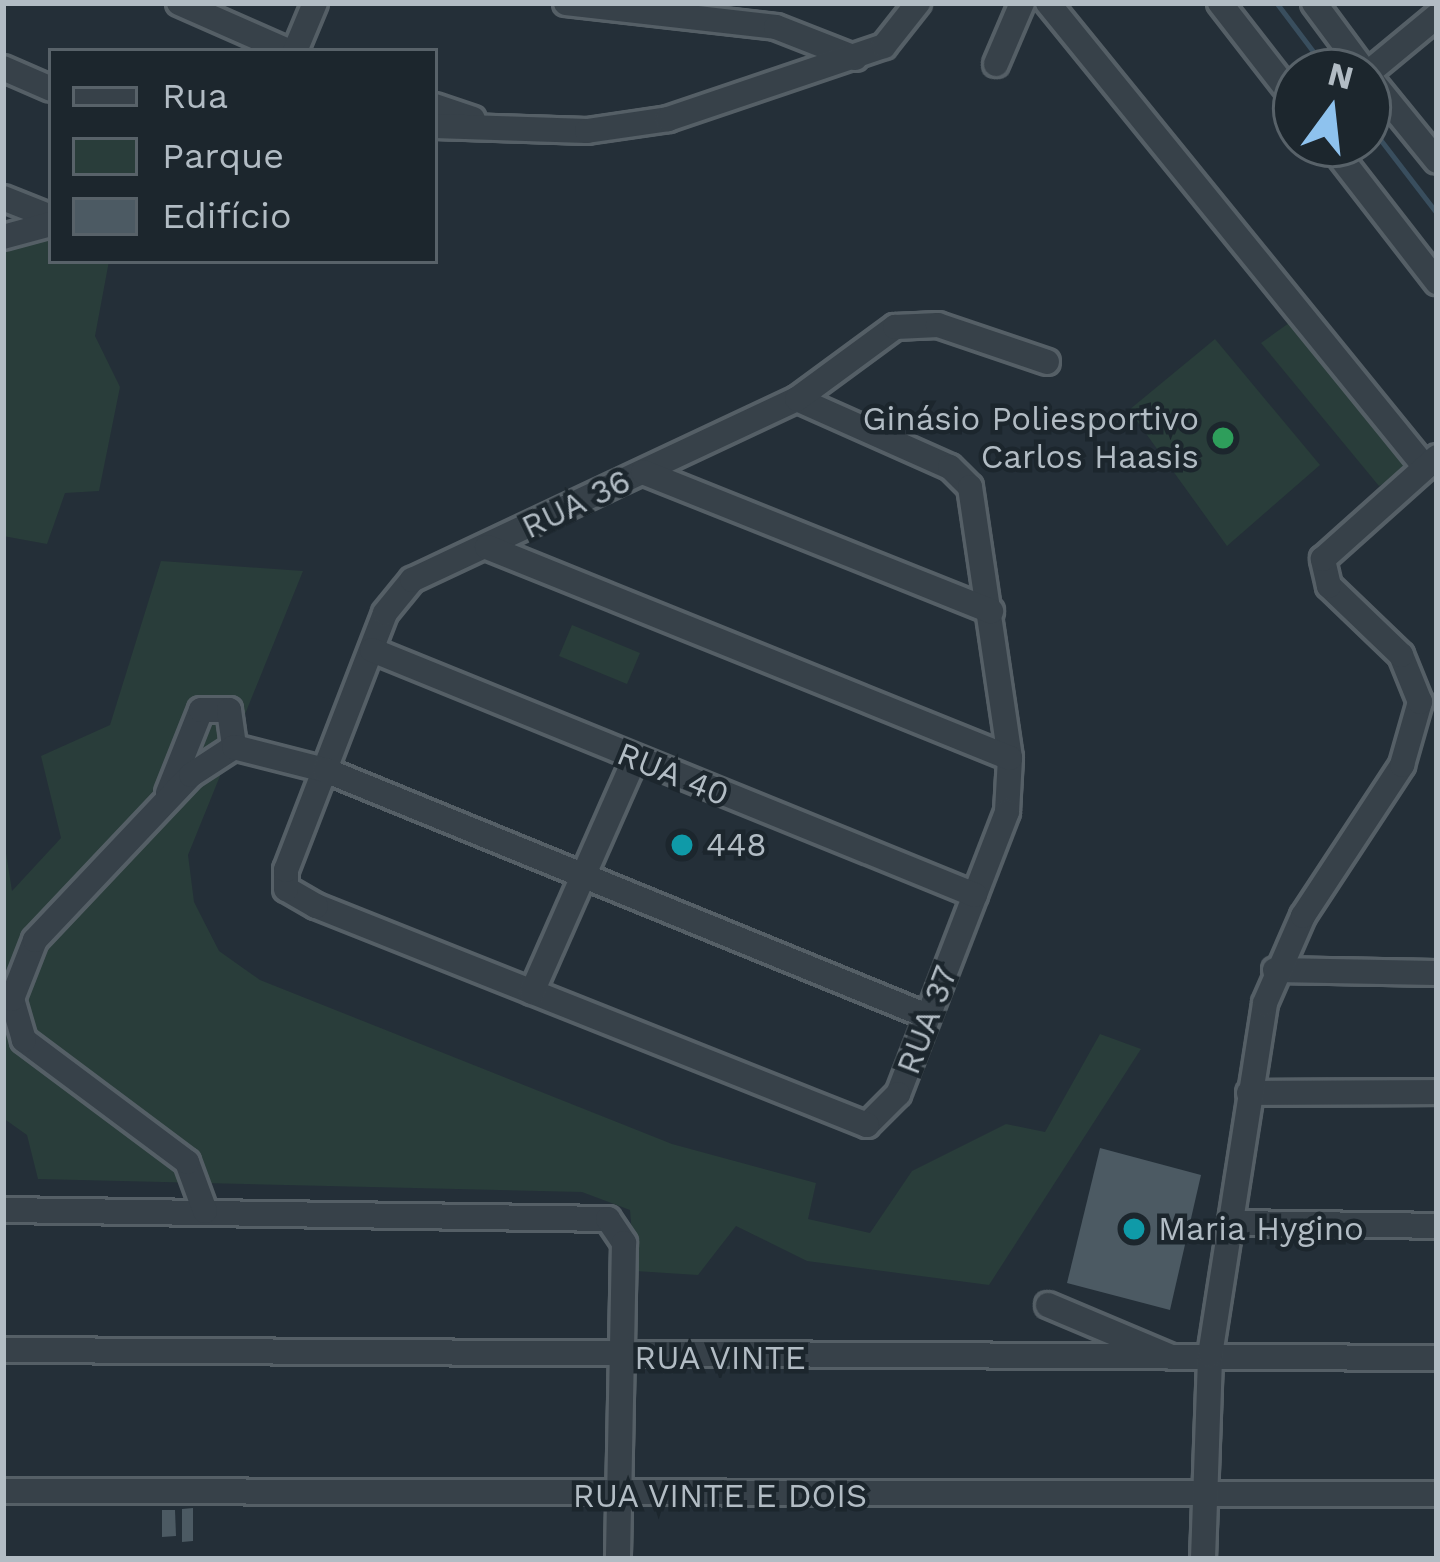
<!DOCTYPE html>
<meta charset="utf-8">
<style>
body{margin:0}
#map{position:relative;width:1440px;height:1562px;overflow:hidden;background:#242f38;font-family:"Work Sans",sans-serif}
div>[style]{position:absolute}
.green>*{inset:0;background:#293d3a}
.stream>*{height:4.5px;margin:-2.25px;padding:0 2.25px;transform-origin:2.25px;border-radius:2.25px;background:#394e5e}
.building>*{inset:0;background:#4c5a63}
.roads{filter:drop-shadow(3px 0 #555f66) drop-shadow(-3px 0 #555f66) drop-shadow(0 3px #555f66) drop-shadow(0 -3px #555f66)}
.minor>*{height:24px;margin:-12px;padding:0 12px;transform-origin:12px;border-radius:12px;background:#374149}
.dots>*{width:33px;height:33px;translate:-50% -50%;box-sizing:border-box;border:6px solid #1c262d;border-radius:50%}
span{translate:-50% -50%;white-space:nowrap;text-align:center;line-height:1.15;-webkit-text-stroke:9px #1c262d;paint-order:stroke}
.poi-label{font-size:33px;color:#b2bcc4}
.right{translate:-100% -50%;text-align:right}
.left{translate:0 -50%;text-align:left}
.street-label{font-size:33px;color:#b2bcc4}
.frame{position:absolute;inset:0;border:6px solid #b2bcc4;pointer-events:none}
.legend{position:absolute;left:48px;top:48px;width:390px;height:216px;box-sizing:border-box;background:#1c262d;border:3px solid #586269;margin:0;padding:15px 21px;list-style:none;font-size:36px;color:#b2bcc4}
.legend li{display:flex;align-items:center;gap:24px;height:60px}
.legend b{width:60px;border:3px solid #586269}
.north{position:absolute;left:1272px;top:48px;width:120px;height:120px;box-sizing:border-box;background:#1c262d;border:3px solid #586269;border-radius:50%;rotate:15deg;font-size:33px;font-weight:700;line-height:48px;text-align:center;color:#b2bcc4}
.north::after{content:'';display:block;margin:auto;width:42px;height:54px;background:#8ec2ee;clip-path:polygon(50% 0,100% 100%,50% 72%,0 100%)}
</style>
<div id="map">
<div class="green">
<div style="clip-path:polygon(51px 234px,51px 261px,109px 261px,95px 336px,120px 387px,99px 491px,65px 493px,47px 544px,3px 536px,3px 247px)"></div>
<div style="clip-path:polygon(1289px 323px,1409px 470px,1379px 486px,1261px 343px)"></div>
<div style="clip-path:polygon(1215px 339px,1320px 465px,1227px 546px,1129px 410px)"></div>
<div style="clip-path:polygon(161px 561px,303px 571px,188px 855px,194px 902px,219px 951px,260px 980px,672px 1144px,816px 1183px,808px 1219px,870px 1233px,912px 1171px,1006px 1124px,1045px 1132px,1100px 1034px,1141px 1049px,989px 1285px,807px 1261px,736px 1226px,698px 1275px,635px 1271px,630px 1210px,582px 1192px,38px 1179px,27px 1135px,3px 1118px,3px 834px,12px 891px,61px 838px,41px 756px,110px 725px)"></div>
<div style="clip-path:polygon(572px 625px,640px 653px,627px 684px,559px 656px)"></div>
</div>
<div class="stream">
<div style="left:1277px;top:3px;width:86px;rotate:53deg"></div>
<div style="left:1368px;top:123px;width:113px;rotate:52.5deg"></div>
</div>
<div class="building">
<div style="clip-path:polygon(1100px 1148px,1201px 1175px,1170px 1310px,1067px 1283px)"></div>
<div style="clip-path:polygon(193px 1508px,193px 1541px,182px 1542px,182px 1509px)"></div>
<div style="clip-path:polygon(162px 1510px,175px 1510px,176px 1536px,162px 1537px)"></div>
</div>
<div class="roads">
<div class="minor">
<div style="left:179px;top:3px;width:119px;rotate:23.8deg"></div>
<div style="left:566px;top:3px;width:211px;rotate:6.5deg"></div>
<div style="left:776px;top:27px;width:85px;rotate:21.4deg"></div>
<div style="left:1048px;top:3px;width:598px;rotate:50.91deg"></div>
<div style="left:1220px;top:3px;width:124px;rotate:52.2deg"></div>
<div style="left:1314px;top:3px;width:86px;rotate:53.5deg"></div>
<div style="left:295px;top:51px;width:52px;rotate:-67.4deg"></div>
<div style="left:996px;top:64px;width:66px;rotate:-66.9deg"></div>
<div style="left:3px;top:68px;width:52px;rotate:23.6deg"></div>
<div style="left:1368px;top:73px;width:89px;rotate:-39.6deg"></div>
<div style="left:1368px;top:76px;width:109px;rotate:50.9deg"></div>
<div style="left:435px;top:106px;width:40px;rotate:18.9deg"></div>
<div style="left:435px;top:126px;width:152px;rotate:1.9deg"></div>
<div style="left:587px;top:131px;width:82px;rotate:-8.4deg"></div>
<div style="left:668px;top:119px;width:228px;rotate:-18.7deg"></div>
<div style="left:884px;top:46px;width:55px;rotate:-51.7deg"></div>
<div style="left:1330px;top:144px;width:175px;rotate:52.2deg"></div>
<div style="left:3px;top:198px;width:52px;rotate:21.6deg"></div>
<div style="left:3px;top:237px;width:50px;rotate:-15.2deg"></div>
<div style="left:797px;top:399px;width:167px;rotate:24deg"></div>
<div style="left:950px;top:467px;width:28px;rotate:45deg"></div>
<div style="left:970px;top:487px;width:274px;rotate:81.6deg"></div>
<div style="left:1010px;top:758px;width:54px;rotate:93.2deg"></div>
<div style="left:1007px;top:812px;width:302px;rotate:111.1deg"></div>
<div style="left:898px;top:1094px;width:44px;rotate:135deg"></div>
<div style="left:867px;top:1125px;width:593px;rotate:-158.32deg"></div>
<div style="left:316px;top:906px;width:34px;rotate:-150deg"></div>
<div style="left:286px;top:889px;width:19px;rotate:-90deg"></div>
<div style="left:286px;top:870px;width:275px;rotate:-68.9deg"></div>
<div style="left:385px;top:613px;width:43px;rotate:-50.7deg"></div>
<div style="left:412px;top:580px;width:425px;rotate:-25.2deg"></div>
<div style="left:797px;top:399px;width:122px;rotate:-36.3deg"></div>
<div style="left:895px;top:327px;width:43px;rotate:-2.7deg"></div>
<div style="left:938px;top:325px;width:115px;rotate:18.7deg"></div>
<div style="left:643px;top:472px;width:375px;rotate:21.8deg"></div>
<div style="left:487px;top:547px;width:564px;rotate:21.97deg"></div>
<div style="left:372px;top:650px;width:651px;rotate:22.11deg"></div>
<div style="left:168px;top:793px;width:89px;rotate:-68.3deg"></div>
<div style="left:201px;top:710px;width:28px"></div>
<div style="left:229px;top:710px;width:37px;rotate:82deg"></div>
<div style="left:1275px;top:970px;width:162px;rotate:1.1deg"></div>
<div style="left:532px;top:992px;width:255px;rotate:-66.2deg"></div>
<div style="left:1249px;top:1093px;width:188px;rotate:-0.3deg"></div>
<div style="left:3px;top:1210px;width:605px;rotate:0.85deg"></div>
<div style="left:608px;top:1219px;width:29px;rotate:56deg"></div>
<div style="left:624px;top:1243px;width:316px;rotate:91.1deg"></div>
<div style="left:205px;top:1211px;width:52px;rotate:-110.2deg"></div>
<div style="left:187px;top:1162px;width:204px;rotate:-143.2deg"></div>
<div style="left:24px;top:1040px;width:43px;rotate:-106.3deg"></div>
<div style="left:12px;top:999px;width:63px;rotate:-68.7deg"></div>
<div style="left:35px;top:940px;width:227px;rotate:-46.6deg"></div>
<div style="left:191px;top:775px;width:51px;rotate:-33.1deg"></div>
<div style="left:234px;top:747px;width:94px;rotate:14.2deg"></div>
<div style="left:325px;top:770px;width:650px;rotate:22.23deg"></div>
<div style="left:1232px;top:1223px;width:205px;rotate:0.8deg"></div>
<div style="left:1048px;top:1305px;width:131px;rotate:22.9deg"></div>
<div style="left:3px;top:1350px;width:1434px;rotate:0.32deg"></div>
<div style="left:3px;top:1491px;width:1434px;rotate:0.12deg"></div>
<div style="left:1203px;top:1559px;width:204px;rotate:-88deg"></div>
<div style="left:1210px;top:1355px;width:356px;rotate:-81.1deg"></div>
<div style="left:1265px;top:1003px;width:95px;rotate:-66.4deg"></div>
<div style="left:1303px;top:916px;width:181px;rotate:-56.7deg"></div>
<div style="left:1402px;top:765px;width:66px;rotate:-74.1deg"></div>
<div style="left:1420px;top:702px;width:51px;rotate:-112deg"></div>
<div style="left:1401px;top:655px;width:100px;rotate:-136.2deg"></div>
<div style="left:1329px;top:586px;width:28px;rotate:-103deg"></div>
<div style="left:1323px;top:559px;width:153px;rotate:-41.8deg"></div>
</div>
</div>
<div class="dots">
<div style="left:1223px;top:438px;background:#2e9e5b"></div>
<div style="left:682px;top:845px;background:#0f9aa8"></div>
<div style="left:1134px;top:1229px;background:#0f9aa8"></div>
</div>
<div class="poi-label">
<span class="right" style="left:1199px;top:438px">Ginásio Poliesportivo<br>Carlos Haasis</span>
<span class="left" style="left:706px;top:845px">448</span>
<span class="left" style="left:1158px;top:1229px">Maria Hygino</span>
</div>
<div class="street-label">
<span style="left:576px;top:504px;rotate:-26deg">RUA 36</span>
<span style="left:673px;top:774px;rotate:22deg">RUA 40</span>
<span style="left:927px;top:1020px;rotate:-69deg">RUA 37</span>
<span style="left:720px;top:1358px">RUA VINTE</span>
<span style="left:720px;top:1496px">RUA VINTE E DOIS</span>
</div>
<div class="frame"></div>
<ul class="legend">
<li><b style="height:15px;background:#374149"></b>Rua</li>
<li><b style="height:33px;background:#293d3a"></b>Parque</li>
<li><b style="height:33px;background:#4c5a63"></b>Edifício</li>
</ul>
<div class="north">N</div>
</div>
